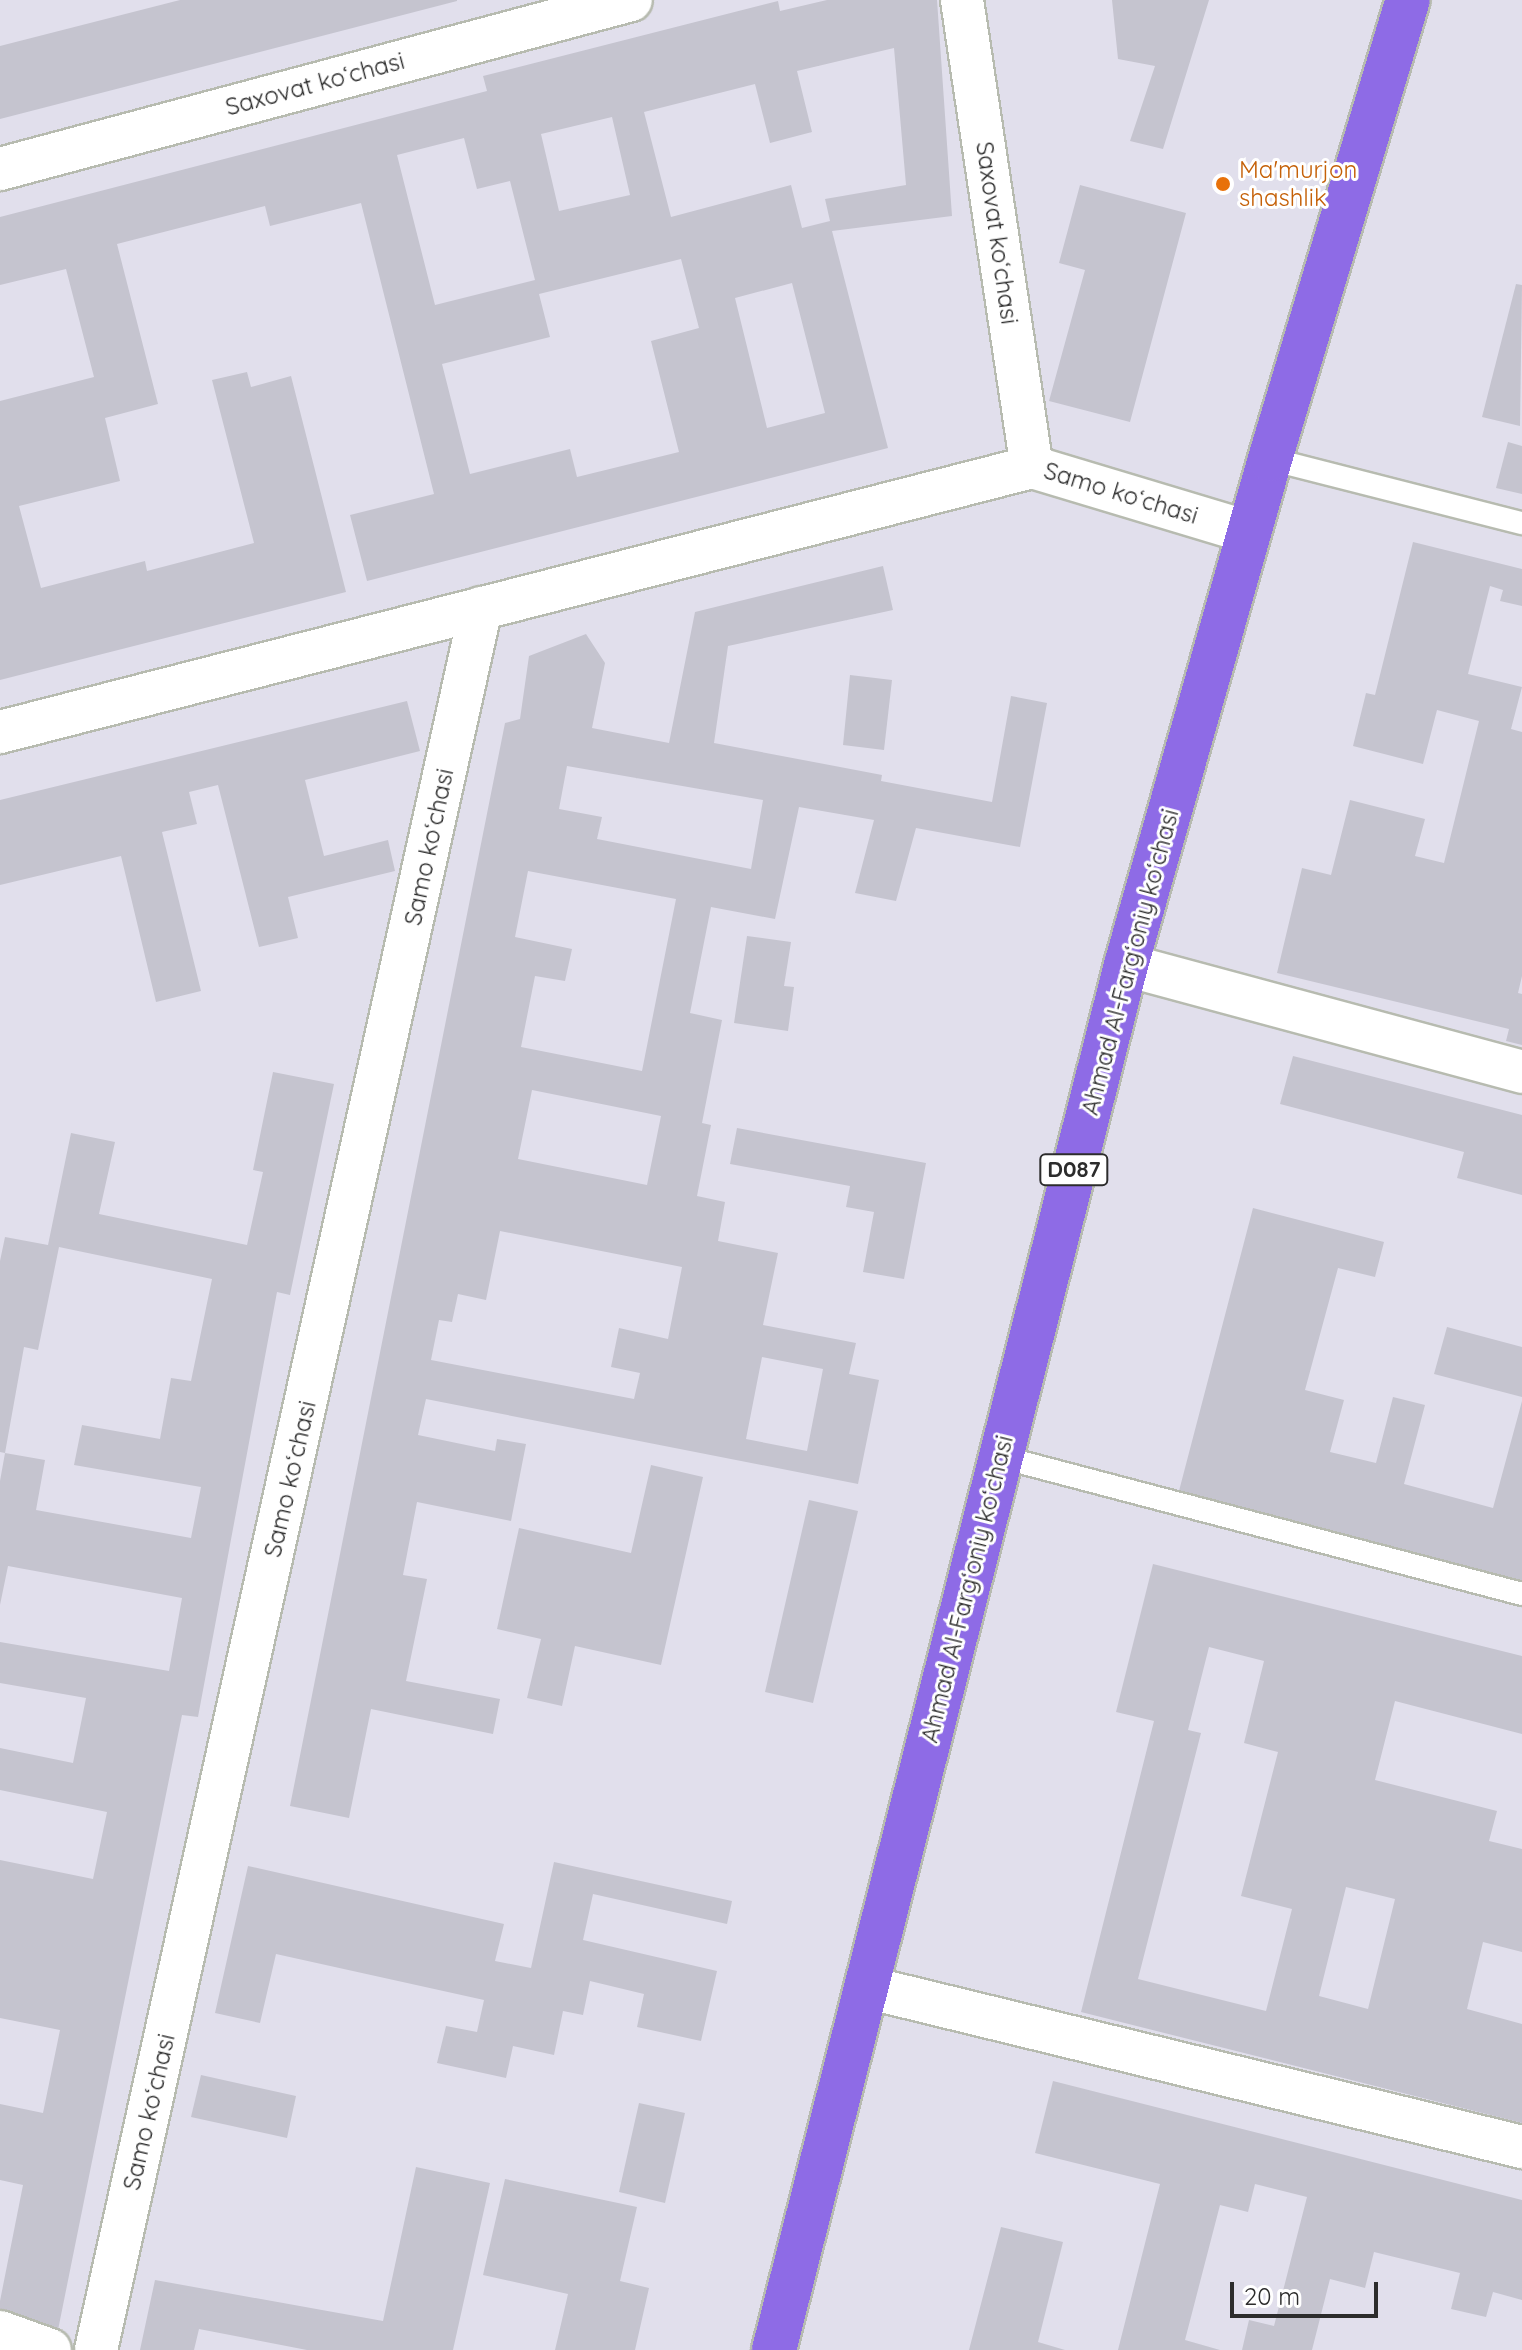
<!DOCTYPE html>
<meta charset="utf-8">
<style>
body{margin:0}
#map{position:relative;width:1522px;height:2350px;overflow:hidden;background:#e1dfec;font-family:Quicksand,sans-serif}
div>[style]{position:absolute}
.building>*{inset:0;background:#c5c4cf}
.roads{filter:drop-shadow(2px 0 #b7bbb0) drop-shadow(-2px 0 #b7bbb0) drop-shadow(0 2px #b7bbb0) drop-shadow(0 -2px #b7bbb0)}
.lane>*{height:22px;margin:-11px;padding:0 11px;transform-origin:11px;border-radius:11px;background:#fff}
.street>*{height:42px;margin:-21px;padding:0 21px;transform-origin:21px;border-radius:21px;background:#fff}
.primary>*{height:44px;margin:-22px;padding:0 22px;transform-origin:22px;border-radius:22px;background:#8e6be6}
.dots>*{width:22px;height:22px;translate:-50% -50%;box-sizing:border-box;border:4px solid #fff;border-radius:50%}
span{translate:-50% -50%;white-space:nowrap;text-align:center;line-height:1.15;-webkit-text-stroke:6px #fff;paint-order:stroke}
.shield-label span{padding:2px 6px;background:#fff;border:2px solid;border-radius:6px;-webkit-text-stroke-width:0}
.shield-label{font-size:22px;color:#2c2c2c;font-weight:700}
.street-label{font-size:24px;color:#2c2c2c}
.food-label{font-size:24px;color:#c56008}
.left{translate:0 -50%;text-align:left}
.scale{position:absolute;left:1230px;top:2282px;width:148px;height:36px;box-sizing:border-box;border:4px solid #2c2c2c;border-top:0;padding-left:10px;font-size:24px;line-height:28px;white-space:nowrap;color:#2c2c2c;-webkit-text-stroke:6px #fff;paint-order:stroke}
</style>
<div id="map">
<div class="building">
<div style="clip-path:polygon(180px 0,457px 0,457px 1px,0 119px,0 46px)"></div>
<div style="clip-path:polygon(evenodd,827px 0,937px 0,952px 216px,832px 231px,888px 448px,367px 581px,350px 515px,434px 494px,361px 203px,270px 226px,265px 206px,117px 244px,158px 404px,105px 418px,120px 481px,19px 506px,41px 588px,145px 561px,147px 571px,254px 543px,212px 380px,247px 372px,251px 387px,291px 376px,346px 592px,0 680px,0 401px,94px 377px,66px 269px,0 285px,0 217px,487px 91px,483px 76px,778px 1px,780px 11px,827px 0,894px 48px,906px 185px,825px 199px,830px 221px,802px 228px,791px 185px,671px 217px,644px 112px,755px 84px,770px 143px,812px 132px,797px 71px,894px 48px,827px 0,612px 117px,630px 195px,559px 211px,541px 134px,612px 117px,827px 0,464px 138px,477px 189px,510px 181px,535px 280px,435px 305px,397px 155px,464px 138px,827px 0,681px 259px,699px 328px,651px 341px,679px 452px,577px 477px,570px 449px,470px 474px,442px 364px,550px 337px,539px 294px,681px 259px,827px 0,792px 283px,825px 413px,767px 428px,735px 298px,792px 283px)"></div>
<div style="clip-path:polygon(1112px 0,1209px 0,1163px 149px,1130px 141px,1155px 66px,1118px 59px)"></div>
<div style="clip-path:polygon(1080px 185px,1186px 213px,1130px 422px,1049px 401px,1085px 270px,1059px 263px)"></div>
<div style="clip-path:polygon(1516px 284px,1522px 285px,1520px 426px,1482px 417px)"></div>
<div style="clip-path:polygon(1508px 442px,1522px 446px,1522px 494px,1496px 488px)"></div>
<div style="clip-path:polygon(1413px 542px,1522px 569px,1522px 606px,1500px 601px,1503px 590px,1490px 586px,1468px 674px,1522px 687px,1511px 729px,1522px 732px,1522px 976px,1518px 993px,1522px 994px,1522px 1045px,1506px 1041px,1509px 1029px,1277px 973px,1302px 868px,1331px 875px,1350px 800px,1425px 819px,1415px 856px,1444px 863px,1479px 721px,1437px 710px,1423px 764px,1353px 746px,1366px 693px,1375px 695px)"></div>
<div style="clip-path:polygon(evenodd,883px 566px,893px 610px,728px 646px,714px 743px,882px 775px,881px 781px,992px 802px,1011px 696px,1047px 703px,1020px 847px,916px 828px,896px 901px,855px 893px,874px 820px,799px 807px,775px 919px,711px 907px,690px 1013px,722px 1020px,702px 1123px,711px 1125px,697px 1196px,725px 1202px,718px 1241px,778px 1253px,763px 1325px,856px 1343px,849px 1374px,879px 1380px,858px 1484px,426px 1399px,418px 1435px,495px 1451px,497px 1439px,526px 1444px,511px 1521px,417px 1502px,403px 1575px,427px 1579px,406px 1681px,500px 1699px,493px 1734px,371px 1709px,349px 1818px,290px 1806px,505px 723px,520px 719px,529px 656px,586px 634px,605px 663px,592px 728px,669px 743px,695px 612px,883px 566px,567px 766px,763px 800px,751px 869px,597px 839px,602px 817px,559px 809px,567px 766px,883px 566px,528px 871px,676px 899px,642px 1071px,521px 1047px,535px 976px,565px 981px,572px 949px,515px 937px,528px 871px,883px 566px,532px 1090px,661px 1116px,647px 1185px,518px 1159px,532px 1090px,883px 566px,500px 1231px,682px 1267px,668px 1339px,619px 1328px,611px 1367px,640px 1373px,634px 1399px,431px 1360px,439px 1320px,452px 1322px,458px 1294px,486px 1300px,500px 1231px,883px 566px,762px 1357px,823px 1369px,807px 1451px,746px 1439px,762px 1357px)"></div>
<div style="clip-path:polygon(850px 675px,892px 680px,884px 750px,843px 745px)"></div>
<div style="clip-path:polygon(407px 701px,420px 751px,305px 780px,324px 856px,388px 840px,395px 871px,288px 897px,298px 938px,259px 947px,218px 785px,189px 792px,197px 824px,162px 832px,201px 991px,156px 1002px,121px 856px,0 885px,0 800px)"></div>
<div style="clip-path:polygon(747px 936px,791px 942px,784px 986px,794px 987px,788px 1031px,734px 1023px)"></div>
<div style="clip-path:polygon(1293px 1056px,1522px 1115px,1522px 1195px,1457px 1178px,1464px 1152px,1280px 1104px)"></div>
<div style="clip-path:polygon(273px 1072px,334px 1084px,290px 1295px,277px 1292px,198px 1717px,182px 1715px,57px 2335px,0 2324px,0 2301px,23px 2185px,0 2180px,0 2104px,43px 2113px,60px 2030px,0 2018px,0 1860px,93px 1879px,107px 1812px,0 1790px,0 1748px,73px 1763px,86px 1698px,0 1683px,0 1642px,169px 1671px,182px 1598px,8px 1566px,0 1605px,0 1481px,5px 1453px,45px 1460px,36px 1510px,191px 1538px,201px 1487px,74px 1465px,82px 1425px,160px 1439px,171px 1378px,191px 1381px,212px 1279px,59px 1247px,38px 1350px,24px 1347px,5px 1453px,0 1452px,0 1261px,5px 1237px,48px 1245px,71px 1133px,115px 1142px,99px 1214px,247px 1245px,263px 1172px,253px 1170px)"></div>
<div style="clip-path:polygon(737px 1128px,926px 1163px,904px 1279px,863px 1272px,874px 1212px,846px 1207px,850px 1186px,730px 1164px)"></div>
<div style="clip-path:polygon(1253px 1208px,1384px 1242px,1375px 1277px,1338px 1268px,1305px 1390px,1344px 1400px,1330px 1452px,1376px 1463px,1393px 1397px,1425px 1405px,1404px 1484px,1493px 1508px,1522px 1401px,1522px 1581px,1179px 1491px)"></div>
<div style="clip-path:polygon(1447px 1327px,1522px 1347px,1522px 1397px,1434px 1374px)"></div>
<div style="clip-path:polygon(651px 1465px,703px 1477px,661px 1665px,575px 1646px,562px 1706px,527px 1698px,541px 1639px,497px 1629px,519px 1528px,631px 1553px)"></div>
<div style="clip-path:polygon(809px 1500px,858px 1511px,813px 1703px,765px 1692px)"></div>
<div style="clip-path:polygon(evenodd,1153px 1564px,1522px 1656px,1522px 1734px,1395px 1701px,1375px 1780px,1497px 1811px,1489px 1841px,1522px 1849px,1522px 1952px,1483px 1942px,1467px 2009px,1522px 2024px,1522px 2123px,1081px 2012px,1154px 1721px,1116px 1712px,1153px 1564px,1209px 1647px,1264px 1661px,1244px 1743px,1278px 1752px,1241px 1896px,1292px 1909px,1266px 2011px,1138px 1979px,1201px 1733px,1188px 1730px,1209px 1647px,1153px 1564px,1346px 1887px,1395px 1899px,1368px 2009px,1319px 1996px,1346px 1887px)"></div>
<div style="clip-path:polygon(554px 1862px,732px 1901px,727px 1924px,593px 1894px,583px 1940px,717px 1971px,701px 2041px,637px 2027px,644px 1994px,590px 1981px,583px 2015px,563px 2011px,554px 2055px,513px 2046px,506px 2078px,437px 2063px,446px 2026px,477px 2032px,484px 2000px,276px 1954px,260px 2023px,215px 2013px,248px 1866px,504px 1924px,495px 1961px,531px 1968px)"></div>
<div style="clip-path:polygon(201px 2075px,296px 2096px,287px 2138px,191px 2117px)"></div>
<div style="clip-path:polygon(1053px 2081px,1522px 2200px,1522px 2300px,1493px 2292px,1486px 2317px,1451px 2309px,1460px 2273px,1374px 2252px,1365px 2288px,1330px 2279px,1312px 2350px,1242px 2350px,1249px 2320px,1274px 2326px,1307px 2197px,1255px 2184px,1248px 2212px,1220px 2205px,1185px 2340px,1220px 2350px,1118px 2350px,1160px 2184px,1035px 2153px)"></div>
<div style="clip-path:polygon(639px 2103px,685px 2113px,665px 2203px,619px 2192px)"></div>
<div style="clip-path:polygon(416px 2167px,490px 2183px,453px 2350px,307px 2350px,199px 2329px,194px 2350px,140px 2350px,155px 2280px,383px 2321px)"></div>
<div style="clip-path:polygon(505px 2179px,637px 2207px,620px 2281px,649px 2288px,635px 2350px,555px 2350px,568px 2294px,483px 2275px)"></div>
<div style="clip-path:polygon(1001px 2227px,1063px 2242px,1038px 2342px,1065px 2350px,969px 2350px)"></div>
</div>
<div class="roads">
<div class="lane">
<div style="left:1270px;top:459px;width:260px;rotate:14.3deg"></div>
<div style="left:1001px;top:1457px;width:539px;rotate:14.73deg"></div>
</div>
<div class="street">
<div style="left:962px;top:0;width:472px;rotate:81.5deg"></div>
<div style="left:0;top:169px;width:653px;rotate:-14.99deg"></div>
<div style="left:0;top:732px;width:1065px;rotate:-14.4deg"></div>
<div style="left:1032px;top:467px;width:227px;rotate:16.7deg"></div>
<div style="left:1126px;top:965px;width:410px;rotate:15.1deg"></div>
<div style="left:866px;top:1987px;width:675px;rotate:13.71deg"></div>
<div style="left:0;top:2332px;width:53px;rotate:19.8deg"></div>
<div style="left:96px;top:2350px;width:1784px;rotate:-77.54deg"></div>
</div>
<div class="primary">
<div style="left:774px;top:2350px;width:1429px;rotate:-75.74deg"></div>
<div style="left:1126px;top:965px;width:526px;rotate:-74.11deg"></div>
<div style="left:1270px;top:459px;width:479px;rotate:-73.3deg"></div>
</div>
</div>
<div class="dots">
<div style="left:1223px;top:184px;background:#e8710a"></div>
</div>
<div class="shield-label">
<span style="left:1074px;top:1170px">D087</span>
</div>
<div class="street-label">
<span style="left:315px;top:84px;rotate:-15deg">Saxovat koʻchasi</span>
<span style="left:997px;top:233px;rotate:82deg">Saxovat koʻchasi</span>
<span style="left:1121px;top:493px;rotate:17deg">Samo koʻchasi</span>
<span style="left:429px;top:847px;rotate:-78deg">Samo koʻchasi</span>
<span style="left:1130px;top:962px;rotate:-75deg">Ahmad Al-Fargʻoniy koʻchasi</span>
<span style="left:290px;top:1479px;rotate:-77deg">Samo koʻchasi</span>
<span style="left:967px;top:1589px;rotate:-76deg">Ahmad Al-Fargʻoniy koʻchasi</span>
<span style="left:149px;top:2112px;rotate:-77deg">Samo koʻchasi</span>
</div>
<div class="food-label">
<span class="left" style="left:1239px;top:184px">Ma'murjon<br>shashlik</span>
</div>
<div class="scale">20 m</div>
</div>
